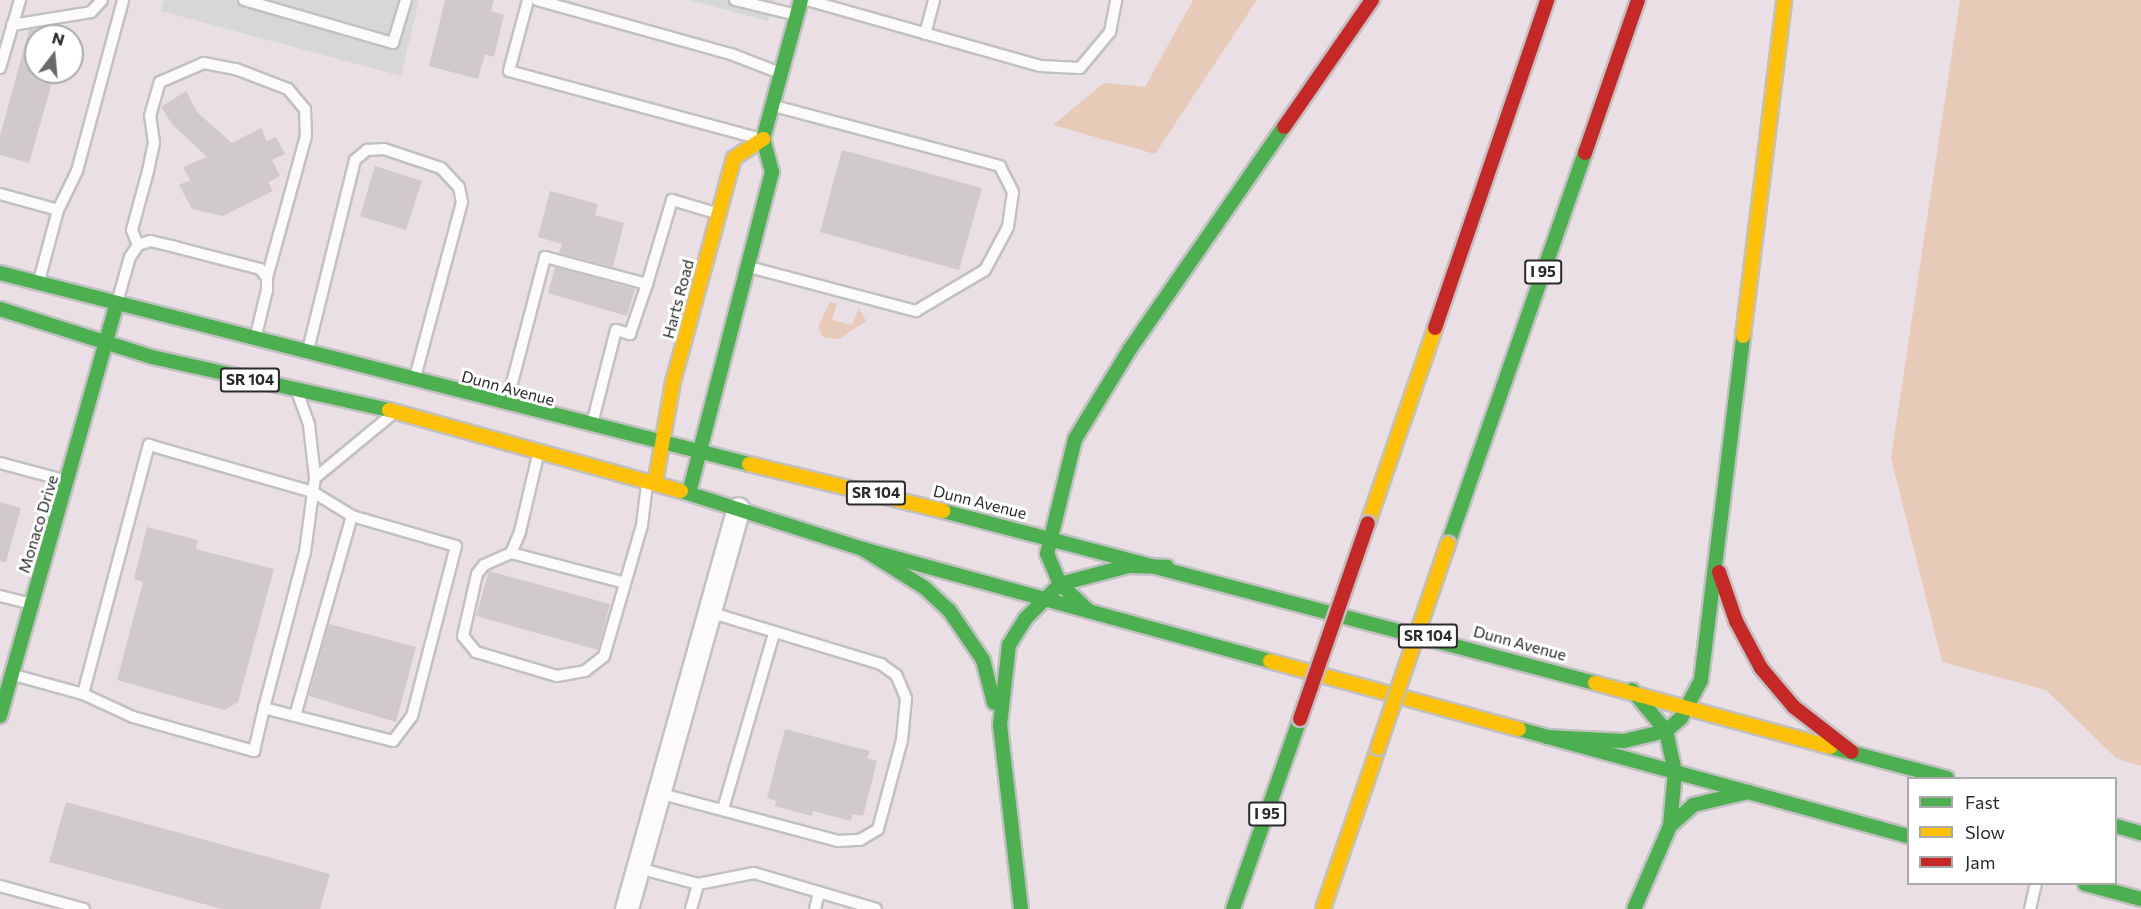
<!DOCTYPE html>
<style>
body{margin:0}
#map{position:relative;width:2141px;height:909px;overflow:hidden;background:#e9dfe5;font-family:Commissioner,sans-serif}
div>[style]{position:absolute}
.industrial>*{inset:0;background:#d7d7da}
.green>*{inset:0;background:#e8cab8}
.building>*{inset:0;background:#d0c9cd}
.roads{filter:drop-shadow(2px 0 #c2c1c2) drop-shadow(-2px 0 #c2c1c2) drop-shadow(0 2px #c2c1c2) drop-shadow(0 -2px #c2c1c2)}
.lane>*{height:10px;margin:-5px;padding:0 5px;transform-origin:5px;border-radius:5px;background:#fcfafb}
.street>*{height:22px;margin:-11px;padding:0 11px;transform-origin:11px;border-radius:11px;background:#fcfafb}
.fast>*{height:14px;margin:-7px;padding:0 7px;transform-origin:7px;border-radius:7px;background:#4caf50}
.slow>*{height:14px;margin:-7px;padding:0 7px;transform-origin:7px;border-radius:7px;background:#ffc107}
.jam>*{height:14px;margin:-7px;padding:0 7px;transform-origin:7px;border-radius:7px;background:#c62828}
.bridges{filter:drop-shadow(2px 0 #c0bdbf) drop-shadow(-2px 0 #c0bdbf) drop-shadow(0 2px #c0bdbf) drop-shadow(0 -2px #c0bdbf)}
.slow-bridge>*{height:14px;margin:-7px;padding:0 7px;transform-origin:7px;border-radius:7px;background:#ffc107}
.jam-bridge>*{height:14px;margin:-7px;padding:0 7px;transform-origin:7px;border-radius:7px;background:#c62828}
span{translate:-50% -50%;white-space:nowrap;text-align:center;line-height:1.15;-webkit-text-stroke:6px #fff;paint-order:stroke}
.shield-label span{padding:2px 4px;background:#fff;border:2px solid;border-radius:4px;-webkit-text-stroke-width:0}
.shield-label{font-size:15px;color:#2a2a2a;font-weight:700}
.street-label{font-size:16px;color:#2a2a2a}
.legend{position:absolute;left:1907px;top:777px;width:210px;height:108px;box-sizing:border-box;background:#fff;border:2px solid #aaa;margin:0;padding:8px 10px;list-style:none;font-size:18px;color:#2a2a2a}
.legend li{display:flex;align-items:center;gap:12px;height:30px}
.legend b{width:30px;border:2px solid #aaa}
.north{position:absolute;left:24px;top:24px;width:60px;height:60px;box-sizing:border-box;background:#fff;border:2px solid #aaa;border-radius:50%;rotate:16deg;font-size:16px;font-weight:700;line-height:24px;text-align:center;color:#2a2a2a}
.north::after{content:'';display:block;margin:auto;width:21px;height:27px;background:#6d696b;clip-path:polygon(50% 0,100% 100%,50% 72%,0 100%)}
</style>
<div id="map">
<div class="industrial">
<div style="clip-path:polygon(164px 0,419px 0,401px 76px,161px 11px)"></div>
<div style="clip-path:polygon(689px 0,774px 0,768px 21px)"></div>
</div>
<div class="green">
<div style="clip-path:polygon(1193px 0,1257px 0,1155px 154px,1053px 125px,1104px 83px,1145px 87px)"></div>
<div style="clip-path:polygon(1960px 0,2141px 0,2141px 766px,2117px 759px,2046px 690px,1942px 662px,1891px 458px)"></div>
<div style="clip-path:polygon(830px 302px,837px 303px,832px 320px,852px 325px,859px 308px,866px 321px,839px 339px,823px 337px,818px 327px)"></div>
</div>
<div class="building">
<div style="clip-path:polygon(445px 0,494px 0,491px 11px,504px 15px,494px 57px,485px 54px,478px 79px,429px 66px)"></div>
<div style="clip-path:polygon(36px 29px,36px 72px,55px 72px,29px 163px,0 155px,0 136px,29px 30px)"></div>
<div style="clip-path:polygon(186px 91px,198px 113px,232px 143px,261px 128px,267px 141px,276px 137px,285px 154px,272px 160px,280px 176px,268px 182px,273px 191px,223px 216px,192px 209px,179px 185px,190px 180px,183px 167px,207px 157px,172px 124px,161px 107px)"></div>
<div style="clip-path:polygon(842px 150px,982px 188px,959px 270px,820px 232px)"></div>
<div style="clip-path:polygon(375px 166px,422px 181px,406px 230px,360px 216px)"></div>
<div style="clip-path:polygon(550px 191px,598px 204px,595px 215px,624px 223px,613px 267px,559px 253px,562px 244px,538px 237px)"></div>
<div style="clip-path:polygon(555px 267px,635px 289px,627px 316px,548px 293px)"></div>
<div style="clip-path:polygon(0 502px,21px 508px,6px 562px,0 561px)"></div>
<div style="clip-path:polygon(147px 527px,198px 540px,196px 549px,274px 569px,238px 702px,224px 710px,117px 680px,143px 582px,134px 579px)"></div>
<div style="clip-path:polygon(489px 571px,610px 604px,598px 650px,476px 616px)"></div>
<div style="clip-path:polygon(329px 624px,416px 647px,396px 722px,309px 696px)"></div>
<div style="clip-path:polygon(785px 729px,870px 751px,867px 758px,877px 761px,863px 816px,852px 814px,851px 821px,813px 811px,812px 816px,775px 806px,776px 801px,767px 798px)"></div>
<div style="clip-path:polygon(66px 802px,330px 874px,320px 909px,222px 909px,49px 862px)"></div>
</div>
<div class="roads">
<div class="lane">
<div style="left:244px;top:0;width:155px;rotate:16.1deg"></div>
<div style="left:393px;top:43px;width:45px;rotate:-73.2deg"></div>
<div style="left:528px;top:0;width:73px;rotate:105deg"></div>
<div style="left:509px;top:71px;width:254px;rotate:15.1deg"></div>
<div style="left:537px;top:0;width:201px;rotate:15.6deg"></div>
<div style="left:731px;top:54px;width:53px;rotate:21.2deg"></div>
<div style="left:735px;top:0;width:60px;rotate:13.6deg"></div>
<div style="left:807px;top:0;width:242px;rotate:15.8deg"></div>
<div style="left:1040px;top:66px;width:40px;rotate:2.9deg"></div>
<div style="left:1080px;top:68px;width:47px;rotate:-50.2deg"></div>
<div style="left:1110px;top:32px;width:33px;rotate:-79deg"></div>
<div style="left:12px;top:25px;width:80px;rotate:-9.3deg"></div>
<div style="left:91px;top:12px;width:16px;rotate:-47deg"></div>
<div style="left:925px;top:34px;width:35px;rotate:-75deg"></div>
<div style="left:0;top:68px;width:71px;rotate:-73.6deg"></div>
<div style="left:0;top:194px;width:60px;rotate:15.4deg"></div>
<div style="left:138px;top:245px;width:16px;rotate:-112deg"></div>
<div style="left:132px;top:230px;width:61px;rotate:-74.8deg"></div>
<div style="left:148px;top:171px;width:29px;rotate:-78deg"></div>
<div style="left:154px;top:143px;width:27px;rotate:-98deg"></div>
<div style="left:150px;top:116px;width:35px;rotate:-74deg"></div>
<div style="left:160px;top:82px;width:48px;rotate:-23.4deg"></div>
<div style="left:204px;top:63px;width:33px;rotate:11deg"></div>
<div style="left:236px;top:69px;width:56px;rotate:21deg"></div>
<div style="left:288px;top:89px;width:26px;rotate:50deg"></div>
<div style="left:305px;top:109px;width:27px;rotate:88deg"></div>
<div style="left:306px;top:136px;width:147px;rotate:105.4deg"></div>
<div style="left:749px;top:267px;width:173px;rotate:14.8deg"></div>
<div style="left:916px;top:311px;width:80px;rotate:-30.7deg"></div>
<div style="left:985px;top:270px;width:49px;rotate:-61.9deg"></div>
<div style="left:1008px;top:227px;width:35px;rotate:-82deg"></div>
<div style="left:1013px;top:192px;width:29px;rotate:-117deg"></div>
<div style="left:1000px;top:166px;width:233px;rotate:-165.1deg"></div>
<div style="left:39px;top:281px;width:73px;rotate:-75deg"></div>
<div style="left:58px;top:210px;width:43px;rotate:-64deg"></div>
<div style="left:77px;top:171px;width:177px;rotate:-74.9deg"></div>
<div style="left:118px;top:299px;width:44px;rotate:-74.1deg"></div>
<div style="left:130px;top:257px;width:14px;rotate:-56deg"></div>
<div style="left:138px;top:245px;width:13px;rotate:-18deg"></div>
<div style="left:150px;top:241px;width:26px;rotate:13deg"></div>
<div style="left:175px;top:247px;width:88px;rotate:14.5deg"></div>
<div style="left:260px;top:269px;width:11px;rotate:52deg"></div>
<div style="left:267px;top:278px;width:12px;rotate:90deg"></div>
<div style="left:267px;top:290px;width:46px;rotate:103.7deg"></div>
<div style="left:308px;top:350px;width:196px;rotate:-76.1deg"></div>
<div style="left:355px;top:160px;width:16px;rotate:-40deg"></div>
<div style="left:367px;top:150px;width:17px;rotate:-3deg"></div>
<div style="left:384px;top:149px;width:60px;rotate:18.4deg"></div>
<div style="left:441px;top:168px;width:26px;rotate:47deg"></div>
<div style="left:459px;top:187px;width:15px;rotate:79deg"></div>
<div style="left:462px;top:202px;width:182px;rotate:105deg"></div>
<div style="left:298px;top:394px;width:33px;rotate:70deg"></div>
<div style="left:309px;top:425px;width:53px;rotate:83.5deg"></div>
<div style="left:315px;top:478px;width:96px;rotate:-39.5deg"></div>
<div style="left:507px;top:402px;width:150px;rotate:-75.3deg"></div>
<div style="left:545px;top:257px;width:106px;rotate:14.8deg"></div>
<div style="left:647px;top:284px;width:88px;rotate:-73.4deg"></div>
<div style="left:672px;top:200px;width:46px;rotate:16.5deg"></div>
<div style="left:592px;top:424px;width:97px;rotate:-75.7deg"></div>
<div style="left:616px;top:330px;width:15px;rotate:16deg"></div>
<div style="left:630px;top:334px;width:53px;rotate:-71.2deg"></div>
<div style="left:538px;top:455px;width:79px;rotate:103.2deg"></div>
<div style="left:520px;top:532px;width:23px;rotate:113deg"></div>
<div style="left:511px;top:553px;width:30px;rotate:156deg"></div>
<div style="left:484px;top:565px;width:11px;rotate:128deg"></div>
<div style="left:477px;top:574px;width:64px;rotate:102.7deg"></div>
<div style="left:463px;top:636px;width:21px;rotate:51deg"></div>
<div style="left:476px;top:652px;width:84px;rotate:16.5deg"></div>
<div style="left:557px;top:676px;width:28px;rotate:-10deg"></div>
<div style="left:585px;top:671px;width:24px;rotate:-38deg"></div>
<div style="left:604px;top:656px;width:136px;rotate:-73.8deg"></div>
<div style="left:642px;top:525px;width:39px;rotate:-83deg"></div>
<div style="left:0;top:463px;width:65px;rotate:15.1deg"></div>
<div style="left:511px;top:553px;width:118px;rotate:14.7deg"></div>
<div style="left:0;top:596px;width:29px;rotate:14deg"></div>
<div style="left:14px;top:675px;width:72px;rotate:15.4deg"></div>
<div style="left:83px;top:694px;width:55px;rotate:24.7deg"></div>
<div style="left:133px;top:717px;width:126px;rotate:15.7deg"></div>
<div style="left:254px;top:751px;width:44px;rotate:-76.9deg"></div>
<div style="left:83px;top:694px;width:258px;rotate:-75.2deg"></div>
<div style="left:149px;top:445px;width:171px;rotate:16deg"></div>
<div style="left:313px;top:492px;width:46px;rotate:31.6deg"></div>
<div style="left:352px;top:516px;width:108px;rotate:16.1deg"></div>
<div style="left:456px;top:546px;width:176px;rotate:104.5deg"></div>
<div style="left:412px;top:716px;width:31px;rotate:127deg"></div>
<div style="left:393px;top:741px;width:133px;rotate:-165.7deg"></div>
<div style="left:264px;top:708px;width:161px;rotate:-75.3deg"></div>
<div style="left:305px;top:552px;width:61px;rotate:-82.4deg"></div>
<div style="left:313px;top:492px;width:14px;rotate:-82deg"></div>
<div style="left:295px;top:716px;width:208px;rotate:-74.1deg"></div>
<div style="left:658px;top:793px;width:186px;rotate:14.9deg"></div>
<div style="left:838px;top:841px;width:22px;rotate:-3deg"></div>
<div style="left:860px;top:840px;width:21px;rotate:-31deg"></div>
<div style="left:878px;top:829px;width:92px;rotate:-74.9deg"></div>
<div style="left:902px;top:740px;width:42px;rotate:-84.6deg"></div>
<div style="left:906px;top:698px;width:25px;rotate:-113deg"></div>
<div style="left:896px;top:675px;width:19px;rotate:-144deg"></div>
<div style="left:881px;top:664px;width:180px;rotate:-163.2deg"></div>
<div style="left:723px;top:809px;width:183px;rotate:-73.8deg"></div>
<div style="left:638px;top:868px;width:62px;rotate:14.9deg"></div>
<div style="left:698px;top:884px;width:57px;rotate:-11.1deg"></div>
<div style="left:754px;top:873px;width:127px;rotate:16.4deg"></div>
<div style="left:0;top:886px;width:87px;rotate:15.3deg"></div>
<div style="left:691px;top:909px;width:26px;rotate:-74deg"></div>
<div style="left:815px;top:909px;width:16px;rotate:-76deg"></div>
<div style="left:2030px;top:909px;width:26px;rotate:-77deg"></div>
</div>
<div class="street">
<div style="left:627px;top:909px;width:415px;rotate:-74.4deg"></div>
</div>
<div class="fast">
<div style="left:0;top:273px;width:773px;rotate:14.31deg"></div>
<div style="left:0;top:309px;width:159px;rotate:17.5deg"></div>
<div style="left:152px;top:357px;width:243px;rotate:12.6deg"></div>
<div style="left:681px;top:491px;width:191px;rotate:17.7deg"></div>
<div style="left:863px;top:549px;width:422px;rotate:15.4deg"></div>
<div style="left:689px;top:493px;width:332px;rotate:-75.5deg"></div>
<div style="left:772px;top:172px;width:34px;rotate:-105deg"></div>
<div style="left:763px;top:139px;width:144px;rotate:-74.7deg"></div>
<div style="left:943px;top:511px;width:674px;rotate:14.78deg"></div>
<div style="left:1448px;top:544px;width:414px;rotate:-70.7deg"></div>
<div style="left:863px;top:549px;width:73px;rotate:32.2deg"></div>
<div style="left:925px;top:588px;width:33px;rotate:43deg"></div>
<div style="left:949px;top:610px;width:60px;rotate:55.8deg"></div>
<div style="left:983px;top:660px;width:44px;rotate:75.7deg"></div>
<div style="left:1089px;top:611px;width:40px;rotate:-137deg"></div>
<div style="left:1060px;top:584px;width:33px;rotate:-113deg"></div>
<div style="left:1047px;top:554px;width:118px;rotate:-76.3deg"></div>
<div style="left:1075px;top:439px;width:105px;rotate:-58.6deg"></div>
<div style="left:1130px;top:349px;width:270px;rotate:-55.3deg"></div>
<div style="left:1632px;top:690px;width:53px;rotate:50.3deg"></div>
<div style="left:1666px;top:731px;width:42px;rotate:77.6deg"></div>
<div style="left:1675px;top:772px;width:54px;rotate:95.3deg"></div>
<div style="left:1670px;top:826px;width:90px;rotate:113.4deg"></div>
<div style="left:0;top:716px;width:427px;rotate:-74.2deg"></div>
<div style="left:1519px;top:729px;width:403px;rotate:15.4deg"></div>
<div style="left:1547px;top:737px;width:77px;rotate:3deg"></div>
<div style="left:1624px;top:741px;width:43px;rotate:-13.4deg"></div>
<div style="left:1666px;top:731px;width:20px;rotate:-41deg"></div>
<div style="left:1681px;top:718px;width:43px;rotate:-62.2deg"></div>
<div style="left:1701px;top:680px;width:347px;rotate:-83deg"></div>
<div style="left:1830px;top:747px;width:121px;rotate:14.8deg"></div>
<div style="left:1670px;top:826px;width:31px;rotate:-42deg"></div>
<div style="left:1693px;top:805px;width:57px;rotate:-13.3deg"></div>
<div style="left:2116px;top:826px;width:26px;rotate:16deg"></div>
<div style="left:2085px;top:884px;width:58px;rotate:15deg"></div>
<div style="left:1021px;top:909px;width:185px;rotate:-96.5deg"></div>
<div style="left:1000px;top:725px;width:81px;rotate:-83.6deg"></div>
<div style="left:1009px;top:645px;width:31px;rotate:-58deg"></div>
<div style="left:1025px;top:619px;width:49px;rotate:-45deg"></div>
<div style="left:1060px;top:584px;width:70px;rotate:-14.8deg"></div>
<div style="left:1128px;top:566px;width:39px;rotate:1deg"></div>
<div style="left:1233px;top:909px;width:201px;rotate:-70.6deg"></div>
</div>
<div class="slow">
<div style="left:1743px;top:336px;width:338px;rotate:-83deg"></div>
<div style="left:389px;top:410px;width:303px;rotate:15.5deg"></div>
<div style="left:749px;top:464px;width:200px;rotate:13.6deg"></div>
<div style="left:655px;top:484px;width:104px;rotate:-80deg"></div>
<div style="left:673px;top:382px;width:232px;rotate:-74.8deg"></div>
<div style="left:734px;top:158px;width:35px;rotate:-33deg"></div>
<div style="left:1368px;top:523px;width:206px;rotate:-71deg"></div>
<div style="left:1270px;top:661px;width:258px;rotate:15.3deg"></div>
<div style="left:1595px;top:683px;width:244px;rotate:15.2deg"></div>
<div style="left:1323px;top:909px;width:170px;rotate:-71.1deg"></div>
</div>
<div class="jam">
<div style="left:1284px;top:127px;width:155px;rotate:-55.3deg"></div>
<div style="left:1585px;top:153px;width:162px;rotate:-70.9deg"></div>
<div style="left:1435px;top:328px;width:347px;rotate:-71.1deg"></div>
<div style="left:1719px;top:572px;width:52px;rotate:70.9deg"></div>
<div style="left:1736px;top:621px;width:53px;rotate:62deg"></div>
<div style="left:1761px;top:668px;width:51px;rotate:49.8deg"></div>
<div style="left:1794px;top:707px;width:73px;rotate:37.8deg"></div>
</div>
</div>
<div class="bridges">
<div class="slow-bridge">
<div style="left:1378px;top:748px;width:216px;rotate:-71.1deg"></div>
</div>
<div class="jam-bridge">
<div style="left:1300px;top:719px;width:207px;rotate:-70.9deg"></div>
</div>
</div>
<div class="shield-label">
<span style="left:1543px;top:272px">I 95</span>
<span style="left:250px;top:380px">SR 104</span>
<span style="left:876px;top:493px">SR 104</span>
<span style="left:1428px;top:636px">SR 104</span>
<span style="left:1267px;top:814px">I 95</span>
</div>
<div class="street-label">
<span style="left:678px;top:299px;rotate:-75deg">Harts Road</span>
<span style="left:508px;top:388px;rotate:15deg">Dunn Avenue</span>
<span style="left:980px;top:502px;rotate:14deg">Dunn Avenue</span>
<span style="left:38px;top:524px;rotate:-73deg">Monaco Drive</span>
<span style="left:1520px;top:643px;rotate:15deg">Dunn Avenue</span>
</div>
<ul class="legend">
<li><b style="height:8px;background:#4caf50"></b>Fast</li>
<li><b style="height:8px;background:#ffc107"></b>Slow</li>
<li><b style="height:8px;background:#c62828"></b>Jam</li>
</ul>
<div class="north">N</div>
</div>
